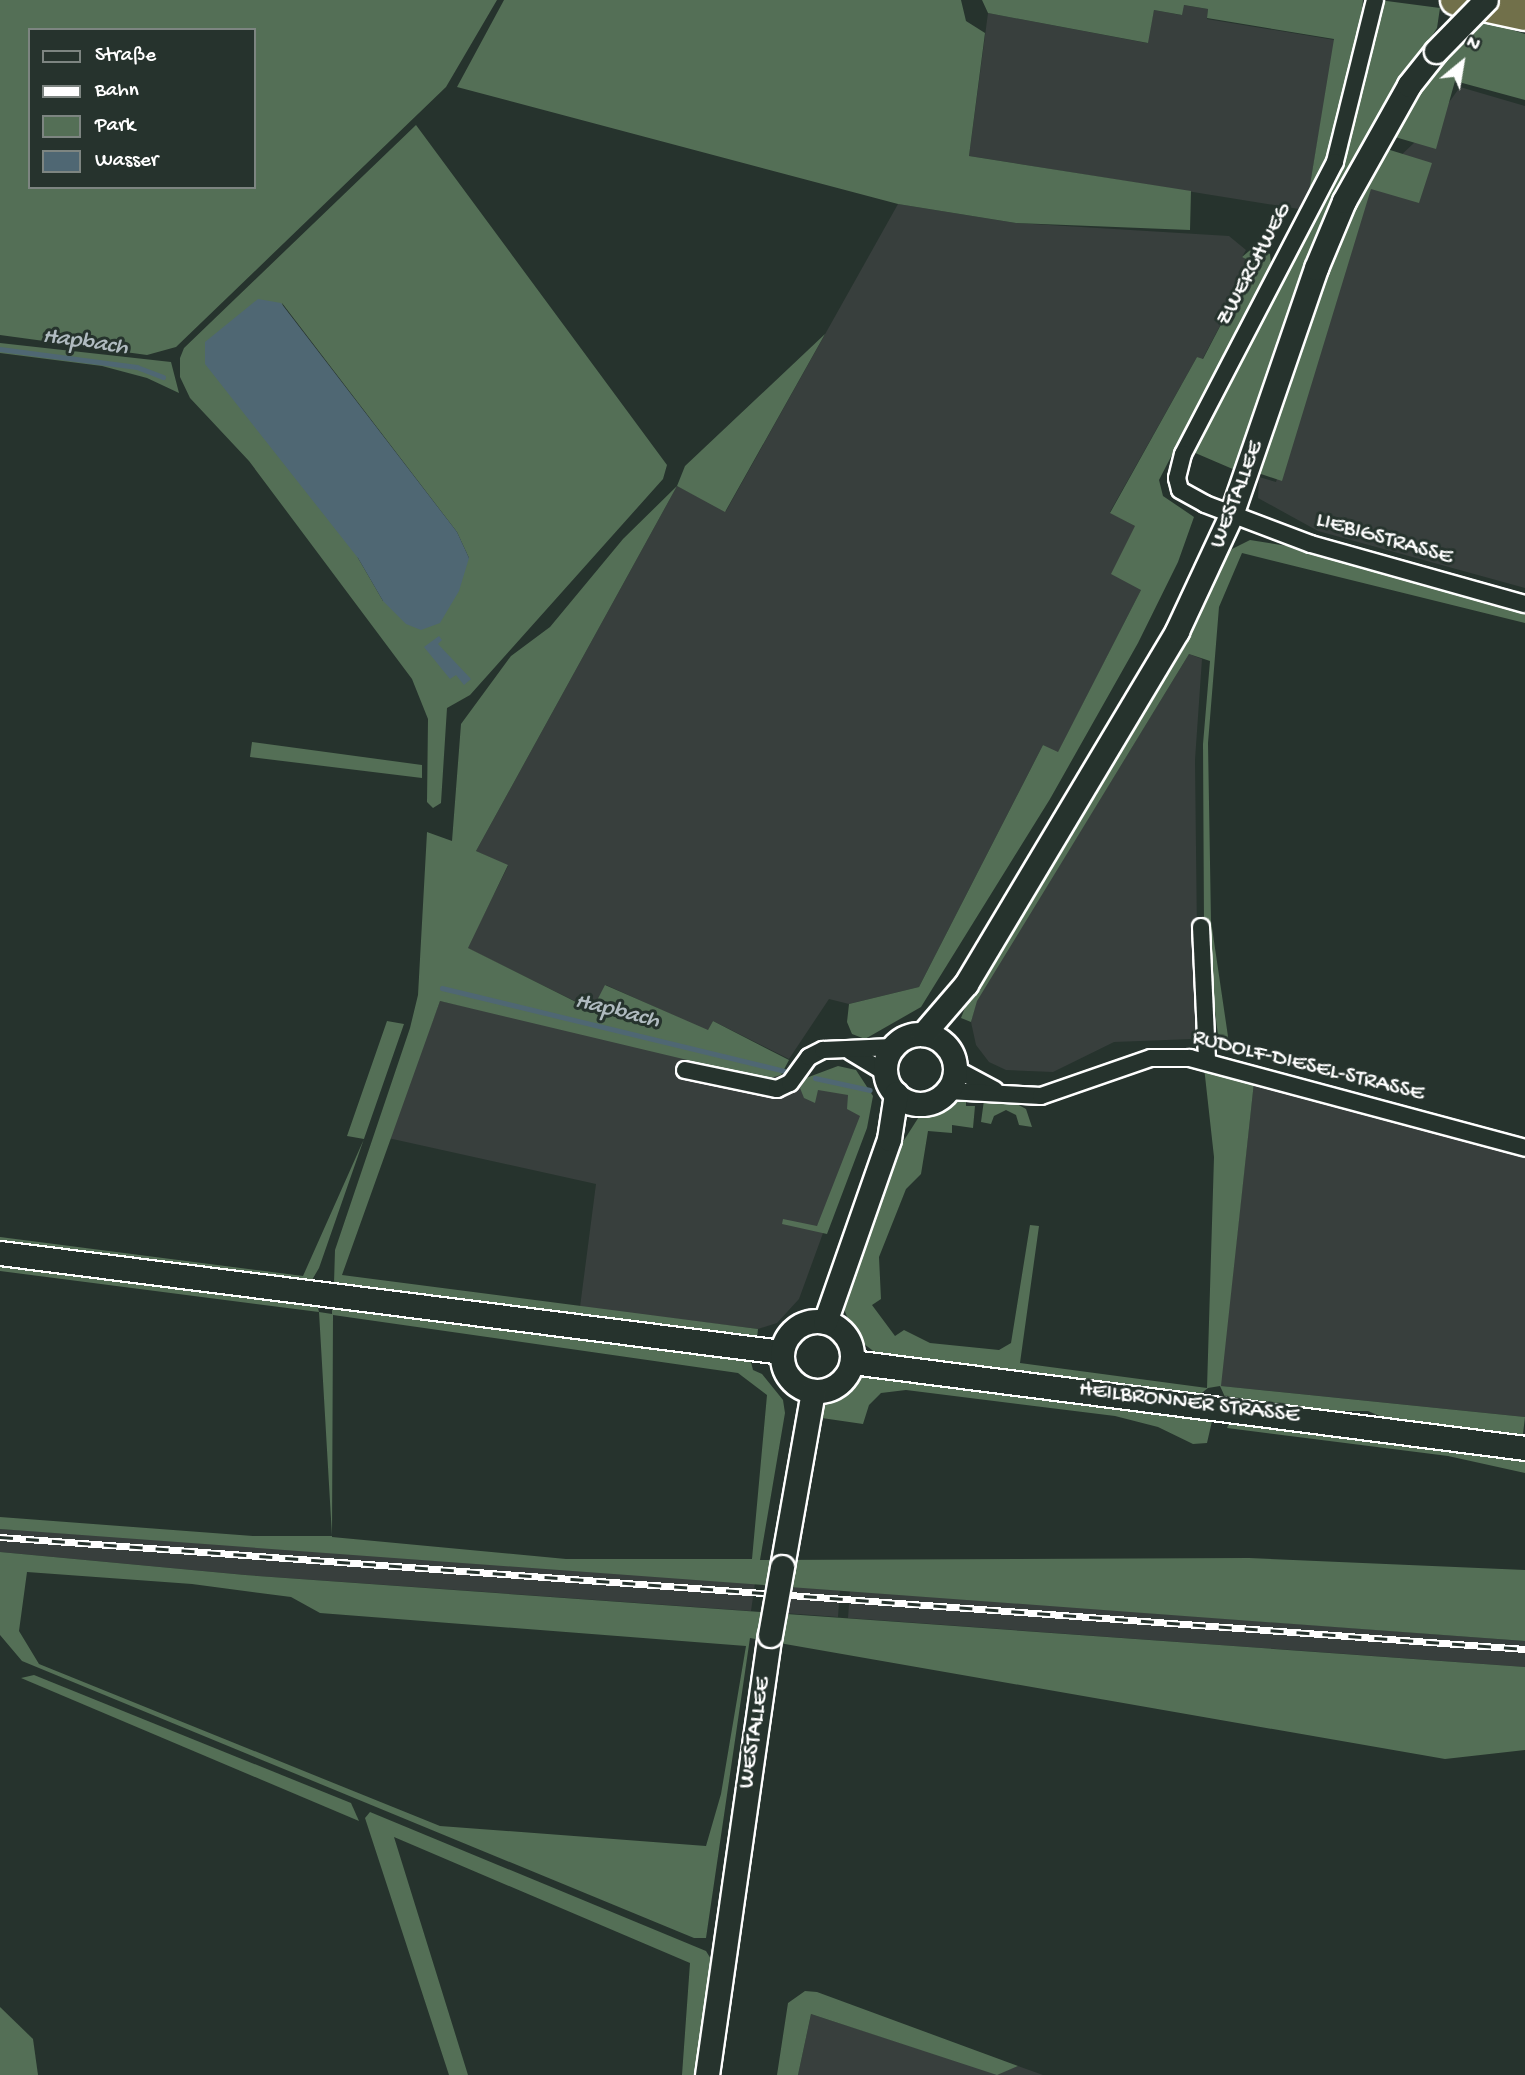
<!DOCTYPE html>
<meta charset="utf-8">
<style>
body{margin:0}
#map{position:relative;width:1525px;height:2075px;overflow:hidden;background:#26332d;font-family:"Gochi Hand",sans-serif}
div>[style]{position:absolute}
.built>*{inset:0;background:#383f3d}
.green>*{inset:0;background:#546f56}
.water>*{inset:0;background:#4f6773}
.stream>*{height:4.5px;margin:-2.25px;padding:0 2.25px;transform-origin:2.25px;border-radius:2.25px;background:#4f6773}
.roads{filter:drop-shadow(2px 0 #fff) drop-shadow(-2px 0 #fff) drop-shadow(0 2px #fff) drop-shadow(0 -2px #fff)}
.street>*{height:16px;margin:-8px;padding:0 8px;transform-origin:8px;border-radius:8px;background:#26332d}
.secondary>*{height:23px;margin:-11.5px;padding:0 11.5px;transform-origin:11.5px;border-radius:11.5px;background:#26332d}
.secondary>.ring{margin:-11.5px;padding:0;box-sizing:content-box;background:none;border:23px solid #26332d;border-radius:50%}
.highway>*{height:30px;margin:-15px;padding:0 15px;transform-origin:15px;border-radius:15px;background:#71704a}
.rail>*{height:7px;margin-top:-3.5px;transform-origin:0;background:repeating-linear-gradient(90deg,#26332d 0 13px,#fff 0 26px);box-sizing:border-box;border-block:2px solid #fff}
.bridges{filter:drop-shadow(2px 0 #fff) drop-shadow(-2px 0 #fff) drop-shadow(0 2px #fff) drop-shadow(0 -2px #fff)}
.secondary-bridge>*{height:23px;margin:-11.5px;padding:0 11.5px;transform-origin:11.5px;border-radius:11.5px;background:#26332d}
span{translate:-50% -50%;white-space:nowrap;text-align:center;line-height:1.15;-webkit-text-stroke:6px #26332d;paint-order:stroke}
.street-label{font-size:23px;color:#fff}
.water-label{font-size:24px;color:#b0bbc0;font-style:italic}
.legend{position:absolute;left:28px;top:28px;width:228px;height:161px;box-sizing:border-box;background:#26332d;border:2px solid #7d8581;margin:0;padding:9px 12px;list-style:none;font-size:21px;color:#fff}
.legend li{display:flex;align-items:center;gap:14px;height:35px}
.legend b{width:35px;border:2px solid #7d8581}
.north{position:absolute;left:1427px;top:28px;width:70px;height:70px;-webkit-text-stroke:5px #26332d;paint-order:stroke;rotate:30deg;font-size:19px;font-weight:700;line-height:28px;text-align:center;color:#fff}
.north::after{content:'';display:block;margin:auto;width:24px;height:32px;background:#fff;clip-path:polygon(50% 0,100% 100%,50% 72%,0 100%)}
</style>
<div id="map">
<div class="built">
<div style="clip-path:polygon(1183px 5px,1208px 9px,1207px 19px,1335px 40px,1309px 191px,1299px 209px,969px 156px,988px 13px,1147px 43px,1154px 10px,1181px 15px)"></div>
<div style="clip-path:polygon(1460px 87px,1525px 106px,1525px 588px,1318px 531px,1258px 498px,1259px 477px,1276px 482px,1365px 189px,1432px 126px)"></div>
<div style="clip-path:polygon(898px 204px,1016px 223px,1229px 236px,1246px 250px,1242px 257px,1253px 263px,1202px 360px,1197px 357px,1110px 512px,1135px 526px,1141px 590px,1058px 753px,1043px 745px,919px 987px,849px 1004px,829px 999px,789px 1059px,713px 1021px,708px 1031px,606px 985px,593px 1010px,467px 948px,508px 866px,476px 851px,677px 486px,726px 511px)"></div>
<div style="clip-path:polygon(1189px 654px,1202px 659px,1195px 760px,1198px 1024px,1193px 1039px,1114px 1042px,1053px 1072px,1006px 1070px,989px 1062px,976px 1045px,971px 1022px,976px 1001px)"></div>
<div style="clip-path:polygon(440px 1001px,873px 1096px,799px 1299px,777px 1323px,758px 1329px,580px 1307px,596px 1184px,388px 1138px)"></div>
<div style="clip-path:polygon(1254px 1082px,1525px 1155px,1525px 1417px,1220px 1386px)"></div>
<div style="clip-path:polygon(0 1529px,251px 1545px,755px 1583px,751px 1611px,245px 1575px,0 1552px)"></div>
<div style="clip-path:polygon(787px 1586px,840px 1590px,838px 1617px,783px 1613px)"></div>
<div style="clip-path:polygon(850px 1590px,1525px 1641px,1525px 1667px,848px 1618px)"></div>
<div style="clip-path:polygon(811px 2014px,997px 2074px,1018px 2066px,1043px 2075px,798px 2075px)"></div>
</div>
<div class="green">
<div style="clip-path:polygon(evenodd,0 0,497px 0,446px 87px,176px 347px,147px 355px,0 335px,0 0,30px 30px,254px 30px,254px 187px,30px 187px,30px 30px)"></div>
<div style="clip-path:polygon(504px 0,961px 0,966px 21px,985px 33px,969px 156px,1191px 191px,1190px 230px,1016px 223px,898px 204px,457px 87px)"></div>
<div style="clip-path:polygon(982px 0,1363px 0,1359px 40px,1331px 159px,1309px 191px,1334px 39px,1207px 18px,1208px 9px,1184px 5px,1182px 15px,1154px 10px,1148px 43px,988px 13px)"></div>
<div style="clip-path:polygon(1379px 0,1440px 8px,1437px 28px,1380px 118px,1235px 470px,1193px 452px,1340px 161px)"></div>
<div style="clip-path:polygon(1484px 21px,1525px 34px,1525px 100px,1455px 81px,1436px 149px,1395px 137px,1394px 124px,1421px 82px)"></div>
<div style="clip-path:polygon(evenodd,416px 125px,667px 465px,663px 479px,470px 695px,447px 708px,441px 803px,433px 808px,427px 802px,428px 719px,412px 679px,249px 461px,190px 398px,180px 377px,180px 358px,184px 348px,416px 125px,282px 303px,457px 532px,469px 558px,383px 601px,358px 558px,282px 303px)"></div>
<div style="clip-path:polygon(1390px 150px,1432px 163px,1419px 203px,1371px 189px,1282px 481px,1258px 473px,1323px 271px,1376px 155px)"></div>
<div style="clip-path:polygon(1255px 246px,1270px 254px,1271px 263px,1159px 480px,1163px 496px,1194px 517px,1178px 562px,1138px 643px,1050px 799px,921px 1007px,865px 1039px,852px 1034px,847px 1022px,849px 1004px,919px 987px,1043px 745px,1058px 752px,1141px 590px,1111px 574px,1135px 526px,1110px 513px,1197px 357px,1203px 359px,1253px 263px,1242px 257px)"></div>
<div style="clip-path:polygon(825px 334px,725px 512px,677px 486px,476px 851px,508px 865px,468px 948px,592px 1010px,605px 985px,708px 1030px,713px 1021px,789px 1060px,781px 1075px,767px 1079px,440px 1001px,342px 1275px,758px 1329px,757px 1339px,348px 1291px,334px 1283px,335px 1250px,410px 1028px,418px 995px,427px 832px,452px 841px,461px 724px,511px 656px,550px 627px,623px 539px,677px 486px,685px 466px)"></div>
<div style="clip-path:polygon(0 343px,171px 362px,179px 393px,147px 378px,102px 366px,0 353px)"></div>
<div style="clip-path:polygon(1250px 540px,1300px 548px,1525px 611px,1525px 623px,1242px 553px,1219px 607px,1208px 743px,1211px 921px,1230px 1050px,1219px 1043px,1204px 925px,1203px 744px,1210px 661px,1189px 654px,977px 1001px,971px 1022px,961px 1018px,975px 982px,1184px 638px,1218px 570px,1232px 549px)"></div>
<div style="clip-path:polygon(252px 742px,422px 765px,422px 778px,250px 757px)"></div>
<div style="clip-path:polygon(387px 1021px,404px 1024px,319px 1268px,312px 1280px,295px 1284px,0 1246px,0 1237px,303px 1276px,364px 1139px,347px 1136px)"></div>
<div style="clip-path:polygon(838px 1066px,856px 1070px,873px 1096px,867px 1128px,827px 1234px,782px 1224px,783px 1219px,817px 1226px,860px 1116px,847px 1109px,848px 1095px,818px 1090px,815px 1103px,804px 1098px,800px 1088px,806px 1078px)"></div>
<div style="clip-path:polygon(1204px 1067px,1254px 1082px,1221px 1386px,1525px 1417px,1523px 1434px,1515px 1439px,1398px 1424px,1368px 1411px,1293px 1411px,1234px 1403px,1225px 1397px,1220px 1386px,1208px 1388px,1194px 1399px,1018px 1374px,876px 1353px,856px 1338px,843px 1307px,847px 1285px,892px 1159px,922px 1112px,966px 1097px,966px 1106px,975px 1106px,973px 1128px,952px 1125px,952px 1133px,928px 1131px,921px 1174px,906px 1189px,879px 1257px,881px 1299px,872px 1305px,895px 1336px,904px 1330px,930px 1343px,999px 1350px,1011px 1343px,1030px 1225px,1039px 1226px,1020px 1363px,1207px 1388px,1214px 1157px)"></div>
<div style="clip-path:polygon(984px 1100px,1017px 1104px,1026px 1109px,1032px 1127px,1019px 1125px,1016px 1115px,1006px 1110px,994px 1116px,991px 1124px,981px 1122px)"></div>
<div style="clip-path:polygon(evenodd,0 1260px,316px 1300px,319px 1312px,332px 1314px,332px 1303px,751px 1362px,753px 1370px,762px 1374px,783px 1400px,785px 1413px,760px 1560px,1249px 1558px,1525px 1570px,1525px 1641px,0 1529px,0 1517px,253px 1536px,332px 1536px,319px 1312px,0 1271px,0 1260px,333px 1315px,738px 1373px,767px 1395px,752px 1559px,566px 1559px,332px 1537px,333px 1315px)"></div>
<div style="clip-path:polygon(852px 1362px,1215px 1408px,1207px 1443px,1193px 1444px,1158px 1427px,1115px 1416px,906px 1390px,881px 1393px,869px 1405px,863px 1424px,808px 1416px,813px 1391px,838px 1385px)"></div>
<div style="clip-path:polygon(1231px 1418px,1525px 1455px,1525px 1473px,1448px 1456px,1227px 1428px)"></div>
<div style="clip-path:polygon(evenodd,0 1552px,245px 1575px,1525px 1667px,1525px 1750px,1445px 1759px,750px 1638px,706px 1938px,694px 1938px,22px 1661px,0 1635px,0 1552px,27px 1572px,192px 1584px,291px 1597px,320px 1613px,746px 1646px,721px 1794px,706px 1846px,440px 1826px,39px 1664px,19px 1631px,27px 1572px)"></div>
<div style="clip-path:polygon(34px 1675px,351px 1803px,359px 1821px,21px 1678px)"></div>
<div style="clip-path:polygon(370px 1812px,706px 1951px,714px 1964px,698px 2075px,682px 2075px,690px 1963px,394px 1837px,468px 2075px,449px 2075px,365px 1818px)"></div>
<div style="clip-path:polygon(805px 1991px,817px 1992px,1018px 2066px,997px 2075px,811px 2014px,798px 2075px,777px 2075px,788px 2003px)"></div>
<div style="clip-path:polygon(0 2007px,33px 2039px,38px 2075px,0 2075px)"></div>
</div>
<div class="water">
<div style="clip-path:polygon(258px 299px,281px 303px,457px 532px,469px 558px,459px 591px,440px 623px,421px 630px,406px 624px,383px 601px,358px 558px,205px 364px,205px 342px)"></div>
<div style="clip-path:polygon(439px 636px,442px 640px,438px 644px,471px 679px,464px 685px,456px 675px,450px 679px,424px 647px)"></div>
</div>
<div class="stream">
<div style="left:0;top:349px;width:138px;rotate:7.5deg"></div>
<div style="left:137px;top:367px;width:28px;rotate:21deg"></div>
<div style="left:442px;top:988px;width:352px;rotate:13.6deg"></div>
<div style="left:815px;top:1078px;width:56px;rotate:12.3deg"></div>
</div>
<div class="roads">
<div class="street">
<div style="left:1375px;top:0;width:167px;rotate:103.9deg"></div>
<div style="left:1335px;top:162px;width:329px;rotate:117.5deg"></div>
<div style="left:1183px;top:454px;width:25px;rotate:104deg"></div>
<div style="left:1177px;top:478px;width:12px;rotate:76deg"></div>
<div style="left:1180px;top:490px;width:29px;rotate:29deg"></div>
<div style="left:1205px;top:504px;width:113px;rotate:20.7deg"></div>
<div style="left:1311px;top:544px;width:222px;rotate:15.7deg"></div>
<div style="left:1201px;top:927px;width:134px;rotate:87.4deg"></div>
<div style="left:851px;top:1052px;width:41px;rotate:31deg"></div>
<div style="left:956px;top:1069px;width:44px;rotate:28.3deg"></div>
<div style="left:685px;top:1070px;width:94px;rotate:11.7deg"></div>
<div style="left:777px;top:1089px;width:14px;rotate:-25deg"></div>
<div style="left:790px;top:1083px;width:32px;rotate:-54deg"></div>
<div style="left:809px;top:1057px;width:16px;rotate:-27deg"></div>
<div style="left:823px;top:1050px;width:70px;rotate:-2.5deg"></div>
<div style="left:948px;top:1091px;width:93px;rotate:3.1deg"></div>
<div style="left:1041px;top:1096px;width:116px;rotate:-19.1deg"></div>
<div style="left:1151px;top:1058px;width:39px"></div>
<div style="left:1190px;top:1058px;width:347px;rotate:15deg"></div>
</div>
<div class="secondary">
<div class="ring" style="left:885px;top:1034px;width:47px;height:47px"></div>
<div style="left:923px;top:1034px;width:66px;rotate:-49.3deg"></div>
<div style="left:966px;top:984px;width:411px;rotate:-59.1deg"></div>
<div style="left:1177px;top:631px;width:128px;rotate:-65deg"></div>
<div style="left:1231px;top:515px;width:261px;rotate:-71deg"></div>
<div style="left:1316px;top:268px;width:73px;rotate:-67.3deg"></div>
<div style="left:1344px;top:201px;width:133px;rotate:-60.7deg"></div>
<div style="left:1409px;top:85px;width:43px;rotate:-51.5deg"></div>
<div style="left:0;top:1253px;width:788px;rotate:7.22deg"></div>
<div class="ring" style="left:782px;top:1321px;width:47px;height:47px"></div>
<div style="left:825px;top:1322px;width:194px;rotate:-70.7deg"></div>
<div style="left:889px;top:1139px;width:46px;rotate:-81.2deg"></div>
<div style="left:852px;top:1362px;width:678px;rotate:7.28deg"></div>
<div style="left:782px;top:1567px;width:179px;rotate:-80deg"></div>
<div style="left:707px;top:2075px;width:444px;rotate:-81.9deg"></div>
</div>
<div class="highway">
<div style="left:1456px;top:0;width:71px;rotate:12.3deg"></div>
</div>
</div>
<div class="rail">
<div style="left:0;top:1537px;width:1529px;rotate:4.2deg"></div>
</div>
<div class="bridges">
<div class="secondary-bridge">
<div style="left:1436px;top:51px;width:71px;rotate:-45.6deg"></div>
<div style="left:770px;top:1635px;width:69px;rotate:-80deg"></div>
</div>
</div>
<div class="street-label">
<span style="left:1255px;top:265px;rotate:-62deg">ZWERCHWEG</span>
<span style="left:1238px;top:495px;rotate:-69deg">WESTALLEE</span>
<span style="left:1384px;top:540px;rotate:16deg">LIEBIGSTRASSE</span>
<span style="left:1308px;top:1067px;rotate:14deg">RUDOLF-DIESEL-STRASSE</span>
<span style="left:1189px;top:1404px;rotate:7deg">HEILBRONNER STRASSE</span>
<span style="left:756px;top:1733px;rotate:-81deg">WESTALLEE</span>
</div>
<div class="water-label">
<span style="left:85px;top:343px;rotate:8deg">Hapbach</span>
<span style="left:617px;top:1012px;rotate:14deg">Hapbach</span>
</div>
<ul class="legend">
<li><b style="height:9px;background:#26332d"></b>Straße</li>
<li><b style="height:9px;background:#fff"></b>Bahn</li>
<li><b style="height:19px;background:#546f56"></b>Park</li>
<li><b style="height:19px;background:#4f6773"></b>Wasser</li>
</ul>
<div class="north">N</div>
</div>
